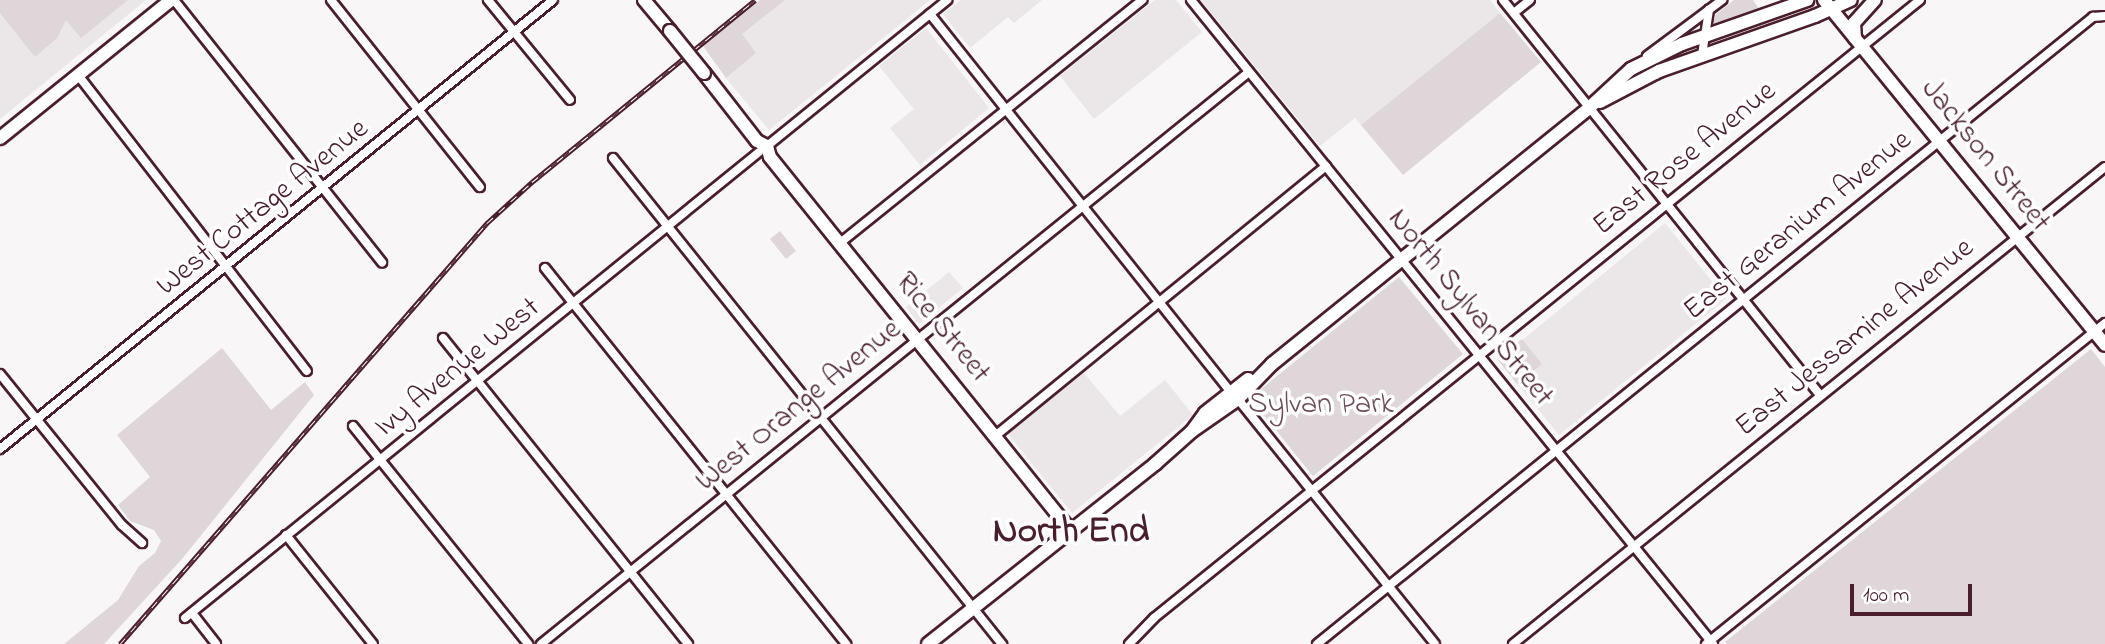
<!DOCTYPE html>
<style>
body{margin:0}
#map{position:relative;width:2105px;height:644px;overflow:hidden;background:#f8f6f7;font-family:"Indie Flower",sans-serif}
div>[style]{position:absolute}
.built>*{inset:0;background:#ebe6e8}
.green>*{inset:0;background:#ded6d9}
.roads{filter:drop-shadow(2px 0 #4a1f2b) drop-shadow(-2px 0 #4a1f2b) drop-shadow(0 2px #4a1f2b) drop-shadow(0 -2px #4a1f2b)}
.street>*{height:8px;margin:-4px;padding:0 4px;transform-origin:4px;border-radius:4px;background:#fff}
.secondary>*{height:12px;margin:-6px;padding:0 6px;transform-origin:6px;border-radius:6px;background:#fff}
.rail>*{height:5px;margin-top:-2.5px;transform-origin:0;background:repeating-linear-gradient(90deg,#fff 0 8px,#4a1f2b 0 16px);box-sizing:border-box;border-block:2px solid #4a1f2b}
.bridges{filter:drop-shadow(2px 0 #4a1f2b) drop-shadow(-2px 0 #4a1f2b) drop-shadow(0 2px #4a1f2b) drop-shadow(0 -2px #4a1f2b)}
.secondary-bridge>*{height:12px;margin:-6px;padding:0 6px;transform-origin:6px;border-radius:6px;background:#fff}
span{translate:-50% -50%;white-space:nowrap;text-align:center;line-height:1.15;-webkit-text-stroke:7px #fff;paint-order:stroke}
.street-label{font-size:30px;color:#4a1f2b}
.park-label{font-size:30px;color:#6f4d56}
.district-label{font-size:37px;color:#4a1f2b;font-weight:700}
.scale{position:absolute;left:1850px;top:584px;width:122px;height:32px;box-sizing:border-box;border:4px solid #4a1f2b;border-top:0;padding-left:9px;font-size:21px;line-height:24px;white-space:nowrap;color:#4a1f2b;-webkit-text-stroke:5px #fff;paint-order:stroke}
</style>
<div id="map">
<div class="built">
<div style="clip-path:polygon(0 0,146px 0,0 119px)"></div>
<div style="clip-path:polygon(785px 0,930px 0,769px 130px,726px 78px,756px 53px,741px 34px)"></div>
<div style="clip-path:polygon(961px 0,1042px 0,1014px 23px,1008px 17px,970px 48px,943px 14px)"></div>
<div style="clip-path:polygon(1155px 0,1176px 0,1202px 32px,1094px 119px,1060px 76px)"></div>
<div style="clip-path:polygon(1201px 0,1490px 0,1500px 13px,1361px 125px,1355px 118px,1320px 146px)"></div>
<div style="clip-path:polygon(926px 28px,989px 108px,920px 165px,890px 128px,914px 109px,879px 66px)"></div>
<div style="clip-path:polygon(1665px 223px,1726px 299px,1559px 435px,1498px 360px)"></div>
<div style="clip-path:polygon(949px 272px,963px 288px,919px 324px,906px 307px)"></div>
<div style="clip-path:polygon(1084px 373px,1120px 416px,1165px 380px,1193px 415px,1072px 513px,1008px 434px)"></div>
</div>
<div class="green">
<div style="clip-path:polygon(0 0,128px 0,81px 38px,66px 20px,57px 38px,35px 57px,0 13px)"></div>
<div style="clip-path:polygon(760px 0,785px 0,742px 34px,756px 53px,726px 78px,703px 46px)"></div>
<div style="clip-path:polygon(1734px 0,1753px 0,1761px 12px,1711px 27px,1713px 17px)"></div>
<div style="clip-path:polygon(1500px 13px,1541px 62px,1403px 175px,1361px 125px)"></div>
<div style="clip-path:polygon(780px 231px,796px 251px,786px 259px,770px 239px)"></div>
<div style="clip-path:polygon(1399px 277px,1463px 354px,1313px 476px,1250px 398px)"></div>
<div style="clip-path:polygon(1522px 339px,1542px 364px,1517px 384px,1497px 359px)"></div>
<div style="clip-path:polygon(222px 348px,271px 410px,305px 382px,314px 395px,182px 559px,104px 644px,64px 644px,118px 600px,139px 566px,155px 553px,161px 541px,154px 530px,130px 521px,118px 505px,150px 477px,117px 435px)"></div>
<div style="clip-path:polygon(2091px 349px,2105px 367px,2105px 644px,1727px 644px,1725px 642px)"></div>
</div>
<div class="roads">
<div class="street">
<div style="left:174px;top:0;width:335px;rotate:51.6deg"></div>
<div style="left:331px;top:0;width:239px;rotate:51.5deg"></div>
<div style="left:488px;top:0;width:129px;rotate:50.6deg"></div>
<div style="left:1191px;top:0;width:829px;rotate:50.97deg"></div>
<div style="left:1503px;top:0;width:506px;rotate:51.25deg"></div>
<div style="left:1515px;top:12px;width:19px;rotate:-39deg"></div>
<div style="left:930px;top:14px;width:483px;rotate:51.5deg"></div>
<div style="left:1702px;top:55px;width:46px;rotate:-81.2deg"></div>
<div style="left:1647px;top:56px;width:94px;rotate:-36.7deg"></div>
<div style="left:78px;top:75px;width:374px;rotate:52.3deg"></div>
<div style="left:767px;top:146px;width:232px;rotate:-39deg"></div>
<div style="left:613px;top:158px;width:623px;rotate:51.33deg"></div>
<div style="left:840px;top:243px;width:388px;rotate:-38.8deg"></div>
<div style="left:545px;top:268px;width:482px;rotate:51.3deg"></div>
<div style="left:443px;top:338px;width:392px;rotate:51.3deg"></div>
<div style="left:0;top:374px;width:194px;rotate:51.1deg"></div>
<div style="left:122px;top:525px;width:27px;rotate:42deg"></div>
<div style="left:1238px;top:399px;width:314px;rotate:51.2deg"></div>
<div style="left:353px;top:426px;width:280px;rotate:51.2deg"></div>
<div style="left:995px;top:436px;width:427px;rotate:-39.2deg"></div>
<div style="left:0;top:449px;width:712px;rotate:-39.07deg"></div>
<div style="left:286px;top:535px;width:139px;rotate:51.4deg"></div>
<div style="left:192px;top:613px;width:39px;rotate:52deg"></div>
<div style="left:185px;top:618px;width:739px;rotate:-39.07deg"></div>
<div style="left:541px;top:644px;width:910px;rotate:-38.94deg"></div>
<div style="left:1129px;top:644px;width:36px;rotate:-46deg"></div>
<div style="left:1154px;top:618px;width:984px;rotate:-38.9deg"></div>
<div style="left:1317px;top:644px;width:998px;rotate:-38.94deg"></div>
<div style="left:2093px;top:17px;width:12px;rotate:-5deg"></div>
<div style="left:1513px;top:644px;width:760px;rotate:-38.86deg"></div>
<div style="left:1706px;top:644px;width:512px;rotate:-38.82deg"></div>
</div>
<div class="secondary">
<div style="left:644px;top:0;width:40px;rotate:50deg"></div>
<div style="left:1824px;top:0;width:445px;rotate:50.8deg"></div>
<div style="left:1855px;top:38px;width:15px;rotate:-94deg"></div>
<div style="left:1854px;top:23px;width:31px;rotate:-48deg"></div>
<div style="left:704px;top:73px;width:86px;rotate:52.1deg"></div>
<div style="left:757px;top:141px;width:11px;rotate:27deg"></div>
<div style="left:767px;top:146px;width:11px;rotate:75deg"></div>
<div style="left:770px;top:157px;width:481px;rotate:51.2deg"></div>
<div style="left:1600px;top:102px;width:67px;rotate:-27.7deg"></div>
<div style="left:1659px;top:71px;width:165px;rotate:-19.4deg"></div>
<div style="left:1815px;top:16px;width:39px;rotate:-24deg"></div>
<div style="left:0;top:138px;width:220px;rotate:-38.9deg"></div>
<div style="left:1192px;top:431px;width:56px;rotate:-34.8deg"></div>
<div style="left:1238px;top:399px;width:49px;rotate:-45.8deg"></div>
<div style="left:1272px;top:364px;width:409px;rotate:-38.9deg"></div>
<div style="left:1590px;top:107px;width:56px;rotate:-42.8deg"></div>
<div style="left:1631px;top:69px;width:57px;rotate:-26.1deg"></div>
<div style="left:1682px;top:44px;width:133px;rotate:-19.4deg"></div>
<div style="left:928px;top:644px;width:290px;rotate:-38.4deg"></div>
<div style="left:1155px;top:464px;width:50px;rotate:-41.7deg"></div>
<div style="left:1192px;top:431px;width:22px;rotate:-54deg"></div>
<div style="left:1205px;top:413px;width:55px;rotate:-38.3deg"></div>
</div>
</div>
<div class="rail">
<div style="left:120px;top:644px;width:559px;rotate:-48.92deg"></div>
<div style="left:487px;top:223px;width:61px;rotate:-42.3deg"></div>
<div style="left:532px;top:182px;width:288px;rotate:-39.2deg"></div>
</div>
<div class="bridges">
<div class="secondary-bridge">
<div style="left:670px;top:31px;width:54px;rotate:51deg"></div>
</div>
</div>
<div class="street-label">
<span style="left:1985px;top:156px;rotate:51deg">Jackson Street</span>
<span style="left:1685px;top:159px;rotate:-39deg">East Rose Avenue</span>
<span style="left:263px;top:208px;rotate:-39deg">West Cottage Avenue</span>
<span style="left:1798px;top:226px;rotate:-39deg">East Geranium Avenue</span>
<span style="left:1470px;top:308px;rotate:51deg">North Sylvan Street</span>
<span style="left:942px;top:328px;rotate:51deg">Rice Street</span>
<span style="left:1855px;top:338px;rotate:-39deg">East Jessamine Avenue</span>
<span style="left:458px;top:368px;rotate:-39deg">Ivy Avenue West</span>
<span style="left:799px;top:406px;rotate:-39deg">West Orange Avenue</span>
</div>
<div class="park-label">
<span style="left:1321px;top:405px">Sylvan Park</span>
</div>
<div class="district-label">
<span style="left:1071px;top:532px">North End</span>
</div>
<div class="scale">100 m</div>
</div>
